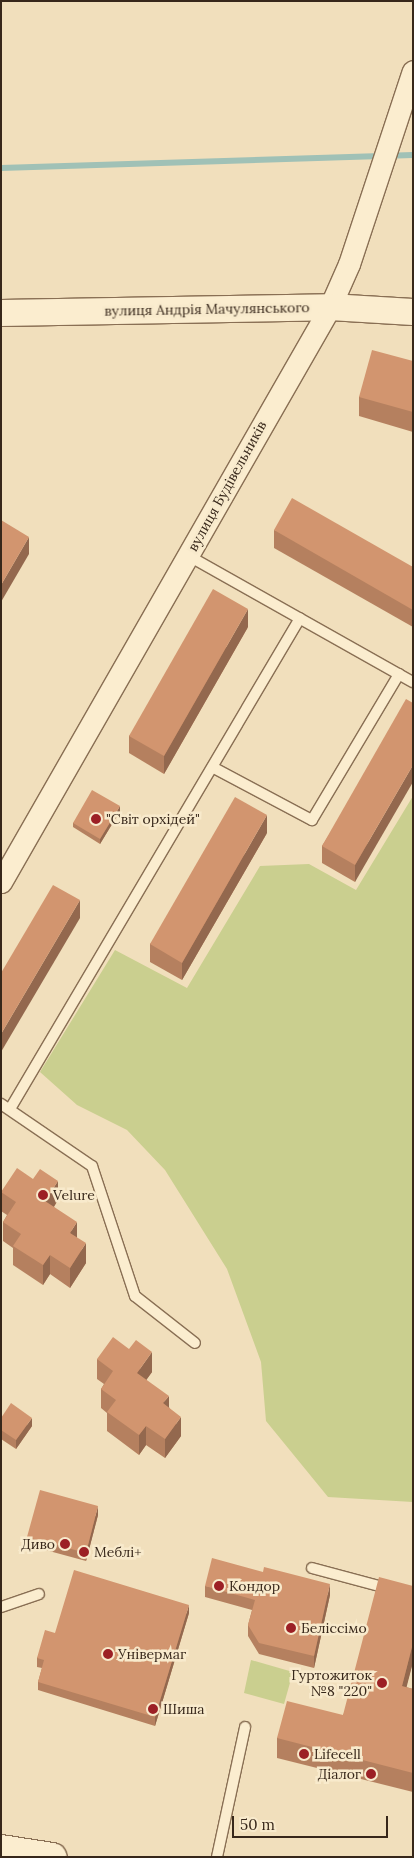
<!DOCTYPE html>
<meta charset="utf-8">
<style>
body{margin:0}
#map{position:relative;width:414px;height:1858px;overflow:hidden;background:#f1dfbc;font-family:Lora,serif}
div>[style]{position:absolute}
.green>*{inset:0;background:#cacf8f}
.stream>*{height:6px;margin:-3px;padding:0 3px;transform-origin:3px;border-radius:3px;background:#a0c1b6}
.roads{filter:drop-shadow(1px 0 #896f54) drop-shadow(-1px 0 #896f54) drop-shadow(0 1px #896f54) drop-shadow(0 -1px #896f54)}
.service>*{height:10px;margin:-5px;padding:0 5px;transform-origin:5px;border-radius:5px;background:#fbedcf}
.minor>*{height:21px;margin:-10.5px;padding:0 10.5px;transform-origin:10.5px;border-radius:10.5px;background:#fbedcf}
.tertiary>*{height:26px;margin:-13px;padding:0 13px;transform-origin:13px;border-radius:13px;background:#fbedcf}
.secondary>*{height:28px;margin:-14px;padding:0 14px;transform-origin:14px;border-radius:14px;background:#fbedcf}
.wall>*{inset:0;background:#b5805f}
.shaded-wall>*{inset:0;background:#93684e}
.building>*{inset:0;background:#d2956f}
.dots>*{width:14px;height:14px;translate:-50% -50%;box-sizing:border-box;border:2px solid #f8eacc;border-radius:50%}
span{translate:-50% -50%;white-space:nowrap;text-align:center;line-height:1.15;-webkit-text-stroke:5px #f8eacc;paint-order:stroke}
.street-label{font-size:14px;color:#37271a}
.poi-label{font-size:14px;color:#37271a}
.left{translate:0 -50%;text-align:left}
.right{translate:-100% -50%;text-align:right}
.frame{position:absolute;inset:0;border:2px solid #37271a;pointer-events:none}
.scale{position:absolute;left:232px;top:1816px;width:156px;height:22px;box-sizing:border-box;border:2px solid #37271a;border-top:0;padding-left:6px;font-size:15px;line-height:18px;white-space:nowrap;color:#37271a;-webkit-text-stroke:4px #f8eacc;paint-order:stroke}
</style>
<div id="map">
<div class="green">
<div style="clip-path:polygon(413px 796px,413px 1502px,328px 1497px,266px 1421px,261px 1362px,227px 1269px,165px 1170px,127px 1130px,77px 1105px,40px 1072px,115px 950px,187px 988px,260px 866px,309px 864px,356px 890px)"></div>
<div style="clip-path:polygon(251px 1660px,293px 1672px,284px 1704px,244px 1693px)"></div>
</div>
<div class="stream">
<div style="left:1px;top:168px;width:412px;rotate:-1.8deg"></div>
</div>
<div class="roads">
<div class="service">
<div style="left:189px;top:556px;width:257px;rotate:29.4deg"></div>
<div style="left:214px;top:768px;width:111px;rotate:28deg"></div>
<div style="left:312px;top:820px;width:170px;rotate:-59.2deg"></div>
<div style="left:1px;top:1104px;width:110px;rotate:34.3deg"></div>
<div style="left:92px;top:1166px;width:137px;rotate:71.7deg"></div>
<div style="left:135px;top:1296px;width:76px;rotate:38.1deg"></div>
<div style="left:10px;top:1109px;width:570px;rotate:-59.43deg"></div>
<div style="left:312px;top:1568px;width:105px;rotate:15deg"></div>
<div style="left:1px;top:1607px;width:40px;rotate:-18.9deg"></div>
<div style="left:217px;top:1857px;width:133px;rotate:-77.8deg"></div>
</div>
<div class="minor">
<div style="left:1px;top:882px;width:662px;rotate:-60.22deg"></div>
<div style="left:330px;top:307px;width:47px;rotate:-66.2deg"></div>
<div style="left:349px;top:264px;width:203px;rotate:-71.7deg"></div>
</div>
<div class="tertiary">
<div style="left:1px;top:313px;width:329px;rotate:-1deg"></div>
<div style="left:330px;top:307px;width:83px;rotate:3.4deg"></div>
</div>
<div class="secondary">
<div style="left:1px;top:1849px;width:52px;rotate:8.9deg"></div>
</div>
</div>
<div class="wall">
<div style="clip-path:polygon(413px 361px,413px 432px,359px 416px,359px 397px)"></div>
<div style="clip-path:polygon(274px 530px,413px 567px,413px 627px,274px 548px)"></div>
<div style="clip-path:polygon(248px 627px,164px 774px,129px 753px,129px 736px)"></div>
<div style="clip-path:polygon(413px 703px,355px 882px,322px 863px,322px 846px)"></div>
<div style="clip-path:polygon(120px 811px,100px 844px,73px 827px,73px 823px)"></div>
<div style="clip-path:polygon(267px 833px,182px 980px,150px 962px,150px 944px)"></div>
<div style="clip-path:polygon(1px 1192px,58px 1200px,54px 1207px,77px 1238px,86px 1263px,70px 1288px,50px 1274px,43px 1285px,13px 1265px,13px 1248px,3px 1241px,3px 1222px,7px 1215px,1px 1211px)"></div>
<div style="clip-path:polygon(97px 1359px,152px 1372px,146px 1380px,169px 1407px,181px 1436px,165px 1458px,146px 1445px,139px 1455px,107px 1431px,107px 1413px,101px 1408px,101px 1389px,104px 1384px,97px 1379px)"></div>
<div style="clip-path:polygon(1px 1418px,32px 1426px,16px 1449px,1px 1439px)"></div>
<div style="clip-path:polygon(98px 1515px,86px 1561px,27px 1545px,27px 1537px)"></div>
<div style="clip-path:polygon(205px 1586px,330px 1595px,314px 1668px,259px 1654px,248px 1636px,248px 1625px,252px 1610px,205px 1597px)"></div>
<div style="clip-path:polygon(413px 1586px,413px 1662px,406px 1687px,413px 1689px,413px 1792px,277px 1758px,277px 1738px,343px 1715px)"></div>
<div style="clip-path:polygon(189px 1613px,155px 1726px,38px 1690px,38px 1682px,42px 1668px,37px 1667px,37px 1658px,55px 1633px)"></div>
</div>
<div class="shaded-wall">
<div style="clip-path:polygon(29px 537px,29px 554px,1px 602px,1px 585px)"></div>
<div style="clip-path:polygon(248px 609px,248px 627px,164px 774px,164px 756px)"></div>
<div style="clip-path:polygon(413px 765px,413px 782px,355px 882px,355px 865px)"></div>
<div style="clip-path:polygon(120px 806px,120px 811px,100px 844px,100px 839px)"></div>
<div style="clip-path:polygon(267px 815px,267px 833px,182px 980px,182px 963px)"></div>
<div style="clip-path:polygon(80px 900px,80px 918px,1px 1052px,1px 1034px)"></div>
<div style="clip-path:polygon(58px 1181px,58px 1200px,45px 1220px,45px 1201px)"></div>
<div style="clip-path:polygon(77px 1222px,77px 1241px,70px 1233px)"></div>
<div style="clip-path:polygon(86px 1243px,86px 1263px,70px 1288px,70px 1268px)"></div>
<div style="clip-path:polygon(50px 1255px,50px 1274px,43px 1285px,43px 1265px)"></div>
<div style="clip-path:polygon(152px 1352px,152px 1372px,137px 1393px,137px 1373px)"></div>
<div style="clip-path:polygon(169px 1396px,169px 1416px,163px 1403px)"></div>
<div style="clip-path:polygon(181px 1417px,181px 1436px,165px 1458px,165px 1439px)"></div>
<div style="clip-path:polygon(32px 1418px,32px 1426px,16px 1449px,16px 1440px)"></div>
<div style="clip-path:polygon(146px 1426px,146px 1445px,139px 1455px,139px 1435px)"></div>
<div style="clip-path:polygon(98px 1506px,98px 1515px,86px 1561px,86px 1553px)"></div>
<div style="clip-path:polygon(330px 1584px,330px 1595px,314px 1668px,314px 1656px)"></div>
<div style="clip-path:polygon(189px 1605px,189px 1613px,155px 1726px,155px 1717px)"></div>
<div style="clip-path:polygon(413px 1643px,413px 1662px,402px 1705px,402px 1686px)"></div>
</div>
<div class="building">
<div style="clip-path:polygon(372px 350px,413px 361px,413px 412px,359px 397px)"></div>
<div style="clip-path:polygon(292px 498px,413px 567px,413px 610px,274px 530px)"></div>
<div style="clip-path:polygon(1px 520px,29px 537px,1px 585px)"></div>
<div style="clip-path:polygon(213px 589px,248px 609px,164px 756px,129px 736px)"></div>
<div style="clip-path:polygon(406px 699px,413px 703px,413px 765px,355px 865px,322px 846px)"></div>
<div style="clip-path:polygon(92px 790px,120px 806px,100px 839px,73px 823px)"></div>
<div style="clip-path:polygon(235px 797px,267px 815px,182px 963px,150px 944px)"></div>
<div style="clip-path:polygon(53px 885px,80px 900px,1px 1034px,1px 973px)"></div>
<div style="clip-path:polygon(17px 1168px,33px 1179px,40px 1169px,58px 1181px,45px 1201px,77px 1222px,70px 1233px,86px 1243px,70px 1268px,50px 1255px,43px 1265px,13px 1246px,21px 1234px,3px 1222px,16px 1202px,1px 1192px)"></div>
<div style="clip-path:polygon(113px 1337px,129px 1349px,136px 1340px,152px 1352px,137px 1373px,169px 1396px,163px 1403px,181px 1417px,165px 1439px,146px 1426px,139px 1435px,107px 1412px,116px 1400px,101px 1389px,113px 1371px,97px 1359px)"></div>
<div style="clip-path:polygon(11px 1403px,32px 1418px,16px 1440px,1px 1430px,1px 1418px)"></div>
<div style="clip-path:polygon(40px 1490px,98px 1506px,86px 1553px,27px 1537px)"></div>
<div style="clip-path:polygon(212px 1558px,263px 1572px,264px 1567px,330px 1584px,314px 1656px,259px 1643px,248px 1625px,255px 1600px,205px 1586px)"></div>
<div style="clip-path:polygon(74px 1570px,189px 1605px,155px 1717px,38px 1682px,44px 1660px,37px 1658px,45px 1630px,55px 1633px)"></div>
<div style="clip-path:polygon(379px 1577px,413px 1586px,413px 1643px,402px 1686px,413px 1689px,413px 1773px,277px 1738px,287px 1701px,343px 1715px)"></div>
</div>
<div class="dots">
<div style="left:96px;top:819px;background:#9c2025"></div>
<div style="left:43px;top:1195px;background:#9c2025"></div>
<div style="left:65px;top:1544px;background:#9c2025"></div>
<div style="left:84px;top:1552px;background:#9c2025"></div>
<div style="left:219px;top:1586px;background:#9c2025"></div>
<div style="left:291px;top:1628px;background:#9c2025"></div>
<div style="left:108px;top:1654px;background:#9c2025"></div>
<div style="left:382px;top:1683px;background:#9c2025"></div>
<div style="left:153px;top:1709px;background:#9c2025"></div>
<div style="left:304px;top:1754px;background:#9c2025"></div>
<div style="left:371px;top:1774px;background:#9c2025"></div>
</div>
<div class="street-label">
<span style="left:207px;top:309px;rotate:-1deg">вулиця Андрія Мачулянського</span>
<span style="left:227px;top:486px;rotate:-61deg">вулиця Будівельників</span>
</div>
<div class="poi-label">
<span class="left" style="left:106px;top:819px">"Світ орхідей"</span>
<span class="left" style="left:53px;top:1195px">Velure</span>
<span class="right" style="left:55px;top:1544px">Диво</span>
<span class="left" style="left:94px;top:1552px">Меблі+</span>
<span class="left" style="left:229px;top:1586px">Кондор</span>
<span class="left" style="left:301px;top:1628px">Беліссімо</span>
<span class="left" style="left:118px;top:1654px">Універмаг</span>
<span class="right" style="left:372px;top:1683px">Гуртожиток<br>№8 "220"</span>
<span class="left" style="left:163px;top:1709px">Шиша</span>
<span class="left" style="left:314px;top:1754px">Lifecell</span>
<span class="right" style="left:361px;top:1774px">Діалог</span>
</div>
<div class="frame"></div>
<div class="scale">50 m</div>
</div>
